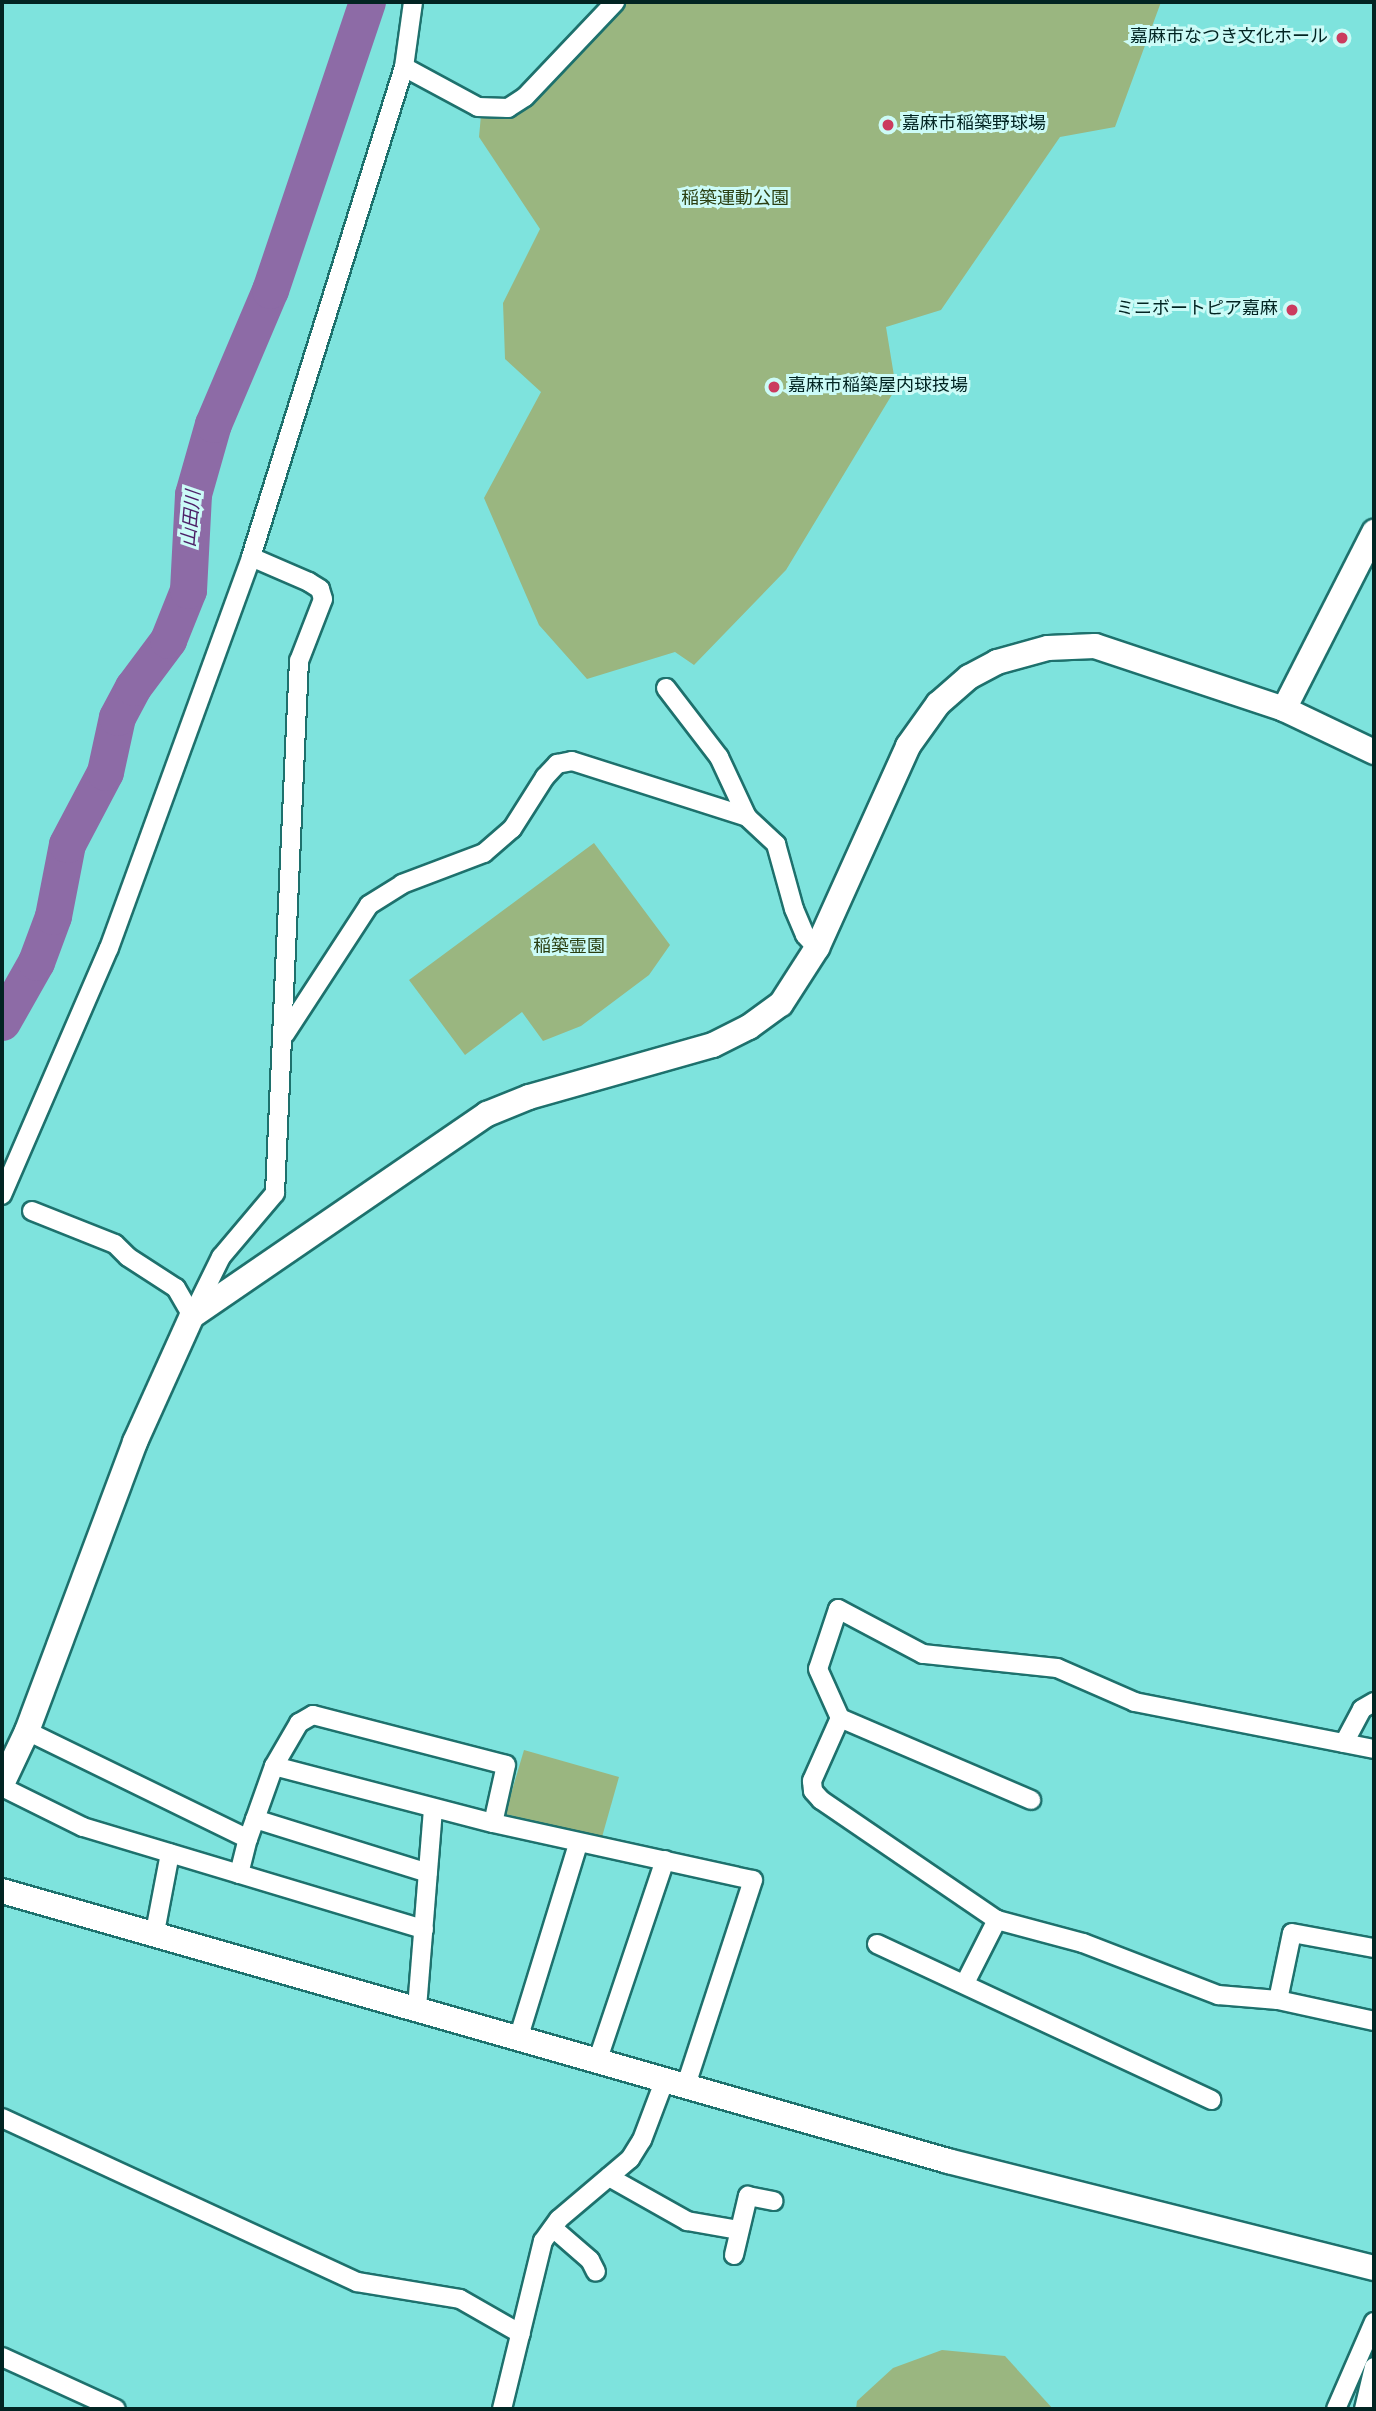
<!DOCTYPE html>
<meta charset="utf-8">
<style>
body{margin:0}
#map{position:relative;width:1376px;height:2411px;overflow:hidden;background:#7ee3dd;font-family:Overpass,"Noto Sans JP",sans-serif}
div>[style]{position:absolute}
.green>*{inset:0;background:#9ab680}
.river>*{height:37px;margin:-18.5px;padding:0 18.5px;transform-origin:18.5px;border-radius:18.5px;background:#8d6ba6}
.roads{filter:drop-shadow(2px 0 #1e716d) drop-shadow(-2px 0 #1e716d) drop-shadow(0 2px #1e716d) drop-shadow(0 -2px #1e716d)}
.street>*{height:18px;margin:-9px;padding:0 9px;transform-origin:9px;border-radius:9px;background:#fff}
.secondary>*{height:24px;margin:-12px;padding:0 12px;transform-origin:12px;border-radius:12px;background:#fff}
.dots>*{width:19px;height:19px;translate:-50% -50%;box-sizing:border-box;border:4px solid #ccfbf7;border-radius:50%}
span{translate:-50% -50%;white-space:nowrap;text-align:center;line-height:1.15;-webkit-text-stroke:6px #ccfbf7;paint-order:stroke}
.poi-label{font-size:18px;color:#022422}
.right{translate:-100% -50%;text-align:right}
.left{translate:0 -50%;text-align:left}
.park-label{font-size:18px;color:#2a3f11}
.water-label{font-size:19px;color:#4c1f67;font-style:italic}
.frame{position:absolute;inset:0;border:4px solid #022422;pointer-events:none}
</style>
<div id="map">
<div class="green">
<div style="clip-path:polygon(620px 2px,1161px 2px,1115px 127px,1060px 137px,941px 310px,886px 327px,896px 388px,786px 570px,694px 665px,675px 652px,587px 679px,539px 625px,484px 498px,541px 392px,505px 359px,504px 330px,503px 303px,540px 229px,479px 137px,481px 115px,528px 104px)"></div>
<div style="clip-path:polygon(594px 843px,670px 945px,649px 975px,581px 1026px,543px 1041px,522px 1012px,465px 1055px,409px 980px)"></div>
<div style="clip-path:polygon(524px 1750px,619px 1777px,602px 1837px,505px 1814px)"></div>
<div style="clip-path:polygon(942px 2350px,1005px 2356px,1053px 2409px,856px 2409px,857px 2401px,893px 2368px)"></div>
</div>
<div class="river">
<div style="left:2px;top:1022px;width:69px;rotate:-60.5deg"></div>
<div style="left:36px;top:962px;width:49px;rotate:-69.7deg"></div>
<div style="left:53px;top:916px;width:73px;rotate:-79deg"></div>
<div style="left:67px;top:844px;width:81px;rotate:-62.2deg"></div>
<div style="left:105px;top:772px;width:56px;rotate:-77.7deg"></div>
<div style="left:117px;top:717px;width:34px;rotate:-62deg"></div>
<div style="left:133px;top:687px;width:59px;rotate:-53.3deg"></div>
<div style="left:168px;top:640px;width:54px;rotate:-68.2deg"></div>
<div style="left:188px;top:590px;width:96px;rotate:-87deg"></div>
<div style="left:193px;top:494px;width:73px;rotate:-74.1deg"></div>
<div style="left:213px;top:424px;width:146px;rotate:-67deg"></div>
<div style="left:270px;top:290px;width:304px;rotate:-71.4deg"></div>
</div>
<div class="roads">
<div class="street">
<div style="left:404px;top:67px;width:84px;rotate:28.4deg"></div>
<div style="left:478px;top:107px;width:30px;rotate:2deg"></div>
<div style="left:508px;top:108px;width:20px;rotate:-33deg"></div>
<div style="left:525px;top:97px;width:131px;rotate:-46.5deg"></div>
<div style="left:666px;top:688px;width:87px;rotate:52.5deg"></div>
<div style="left:719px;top:757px;width:66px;rotate:65deg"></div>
<div style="left:285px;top:1034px;width:154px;rotate:-56.9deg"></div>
<div style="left:369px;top:905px;width:39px;rotate:-32deg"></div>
<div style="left:402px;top:884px;width:88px;rotate:-20.7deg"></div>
<div style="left:484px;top:853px;width:37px;rotate:-41deg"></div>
<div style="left:512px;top:829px;width:62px;rotate:-57.6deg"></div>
<div style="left:545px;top:777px;width:18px;rotate:-47deg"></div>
<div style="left:557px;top:764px;width:15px;rotate:-11deg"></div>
<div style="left:572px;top:761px;width:184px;rotate:17.7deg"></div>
<div style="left:747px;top:817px;width:40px;rotate:43deg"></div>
<div style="left:776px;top:844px;width:67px;rotate:74.5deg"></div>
<div style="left:794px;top:909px;width:28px;rotate:67deg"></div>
<div style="left:805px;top:935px;width:18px;rotate:47deg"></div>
<div style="left:2px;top:1195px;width:269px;rotate:-66.6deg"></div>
<div style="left:109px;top:948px;width:416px;rotate:-70deg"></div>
<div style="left:251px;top:557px;width:513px;rotate:-72.66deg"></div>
<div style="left:404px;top:67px;width:66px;rotate:-82.1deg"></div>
<div style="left:32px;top:1211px;width:89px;rotate:21.7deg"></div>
<div style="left:115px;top:1244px;width:18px;rotate:45deg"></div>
<div style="left:128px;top:1257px;width:57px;rotate:32.9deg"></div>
<div style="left:176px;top:1288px;width:32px;rotate:60deg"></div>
<div style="left:193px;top:1314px;width:64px;rotate:-63.8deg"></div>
<div style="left:221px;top:1257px;width:84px;rotate:-49.8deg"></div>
<div style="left:275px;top:1193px;width:533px;rotate:-87.42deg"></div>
<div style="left:299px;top:661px;width:66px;rotate:-68.8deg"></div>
<div style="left:323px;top:599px;width:10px;rotate:-107deg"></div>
<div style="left:320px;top:589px;width:13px;rotate:-148deg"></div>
<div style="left:309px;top:582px;width:63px;rotate:-156.7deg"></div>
<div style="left:840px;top:1718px;width:208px;rotate:23.2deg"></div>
<div style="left:27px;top:1731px;width:246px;rotate:26deg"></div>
<div style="left:248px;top:1839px;width:77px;rotate:-70.4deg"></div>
<div style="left:274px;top:1766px;width:226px;rotate:14.6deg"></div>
<div style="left:493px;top:1823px;width:266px;rotate:12.4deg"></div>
<div style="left:753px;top:1880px;width:216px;rotate:108.1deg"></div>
<div style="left:1344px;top:1743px;width:38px;rotate:-62deg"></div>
<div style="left:1362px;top:1709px;width:14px;rotate:-30deg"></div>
<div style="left:1374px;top:1749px;width:244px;rotate:-168.9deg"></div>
<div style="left:1135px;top:1702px;width:85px;rotate:-156.4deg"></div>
<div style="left:1057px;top:1668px;width:135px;rotate:-174deg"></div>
<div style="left:923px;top:1654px;width:96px;rotate:-152.1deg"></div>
<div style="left:838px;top:1609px;width:63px;rotate:108.4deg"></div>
<div style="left:818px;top:1669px;width:54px;rotate:65.8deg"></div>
<div style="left:840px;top:1718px;width:69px;rotate:114deg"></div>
<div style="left:812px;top:1781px;width:10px;rotate:84deg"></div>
<div style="left:813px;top:1791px;width:12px;rotate:48deg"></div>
<div style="left:821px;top:1800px;width:213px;rotate:34.3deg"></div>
<div style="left:997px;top:1920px;width:89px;rotate:15deg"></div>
<div style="left:1083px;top:1943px;width:145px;rotate:21.1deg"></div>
<div style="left:1218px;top:1995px;width:60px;rotate:4.8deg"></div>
<div style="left:1278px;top:2000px;width:98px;rotate:12.3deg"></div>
<div style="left:274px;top:1766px;width:50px;rotate:-59.8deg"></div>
<div style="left:299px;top:1723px;width:16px;rotate:-30deg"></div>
<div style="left:313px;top:1715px;width:199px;rotate:14.5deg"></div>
<div style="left:506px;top:1765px;width:59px;rotate:102.6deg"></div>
<div style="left:2px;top:1787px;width:90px;rotate:26.3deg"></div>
<div style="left:83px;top:1827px;width:356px;rotate:16.7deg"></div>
<div style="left:255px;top:1819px;width:181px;rotate:17.3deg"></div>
<div style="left:239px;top:1874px;width:36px;rotate:-76deg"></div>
<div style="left:155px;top:1932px;width:80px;rotate:-79.2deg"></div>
<div style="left:877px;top:1944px;width:369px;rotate:25deg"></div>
<div style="left:965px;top:1983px;width:71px;rotate:-63.1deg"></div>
<div style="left:1278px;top:2000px;width:68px;rotate:-78.2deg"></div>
<div style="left:1292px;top:1933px;width:83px;rotate:10.4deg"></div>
<div style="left:417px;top:2008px;width:200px;rotate:-85.4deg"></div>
<div style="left:519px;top:2036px;width:201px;rotate:-72.9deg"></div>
<div style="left:598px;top:2059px;width:210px;rotate:-71.4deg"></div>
<div style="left:2px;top:2118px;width:391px;rotate:24.8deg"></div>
<div style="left:357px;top:2282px;width:104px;rotate:9.4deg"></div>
<div style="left:460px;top:2299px;width:70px;rotate:29.8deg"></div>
<div style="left:609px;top:2177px;width:90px;rotate:29.4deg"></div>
<div style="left:687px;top:2221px;width:53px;rotate:9.8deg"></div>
<div style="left:553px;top:2228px;width:49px;rotate:40.9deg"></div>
<div style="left:590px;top:2260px;width:13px;rotate:63deg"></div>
<div style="left:734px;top:2255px;width:61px;rotate:-76.7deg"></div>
<div style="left:748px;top:2196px;width:26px;rotate:11deg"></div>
<div style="left:2px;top:2357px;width:125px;rotate:24.5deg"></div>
<div style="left:502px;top:2409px;width:173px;rotate:-76.3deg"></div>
<div style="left:543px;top:2241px;width:27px;rotate:-54deg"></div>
<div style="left:559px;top:2219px;width:93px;rotate:-40.2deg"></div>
<div style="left:630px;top:2159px;width:22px;rotate:-58deg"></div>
<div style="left:642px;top:2140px;width:65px;rotate:-69.3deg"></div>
<div style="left:1336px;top:2409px;width:95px;rotate:-66.4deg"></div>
<div style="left:1364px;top:2409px;width:43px;rotate:-76.6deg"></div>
</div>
<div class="secondary">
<div style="left:1284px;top:709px;width:199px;rotate:-63deg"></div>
<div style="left:2px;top:1784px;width:59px;rotate:-64.7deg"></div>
<div style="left:27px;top:1731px;width:309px;rotate:-69.5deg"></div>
<div style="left:135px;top:1442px;width:138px;rotate:-65.7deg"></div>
<div style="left:192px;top:1316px;width:358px;rotate:-34.4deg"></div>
<div style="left:487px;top:1114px;width:45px;rotate:-22deg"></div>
<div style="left:529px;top:1097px;width:191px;rotate:-15.8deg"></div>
<div style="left:713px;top:1045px;width:40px;rotate:-26.6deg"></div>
<div style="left:749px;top:1027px;width:39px;rotate:-36deg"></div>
<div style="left:781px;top:1004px;width:67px;rotate:-57.3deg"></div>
<div style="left:817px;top:948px;width:222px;rotate:-65.7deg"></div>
<div style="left:908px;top:746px;width:52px;rotate:-54.5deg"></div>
<div style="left:938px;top:704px;width:41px;rotate:-41.1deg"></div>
<div style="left:969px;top:677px;width:32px;rotate:-28deg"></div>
<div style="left:997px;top:662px;width:53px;rotate:-15.4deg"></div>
<div style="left:1048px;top:648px;width:47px;rotate:-2.4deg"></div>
<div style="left:1095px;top:646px;width:199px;rotate:18.4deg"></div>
<div style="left:1284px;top:709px;width:100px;rotate:25.5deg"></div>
<div style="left:2px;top:1891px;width:984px;rotate:15.93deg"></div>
<div style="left:948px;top:2161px;width:439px;rotate:14.1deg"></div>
</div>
</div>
<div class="dots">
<div style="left:1342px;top:38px;background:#cb3b5f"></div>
<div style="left:888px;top:125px;background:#cb3b5f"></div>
<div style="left:1292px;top:310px;background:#cb3b5f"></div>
<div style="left:774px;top:387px;background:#cb3b5f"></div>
</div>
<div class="poi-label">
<span class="right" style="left:1328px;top:38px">嘉麻市なつき文化ホール</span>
<span class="left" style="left:902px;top:125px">嘉麻市稲築野球場</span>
<span class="right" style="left:1278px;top:310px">ミニボートピア嘉麻</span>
<span class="left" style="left:788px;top:387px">嘉麻市稲築屋内球技場</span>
</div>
<div class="park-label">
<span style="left:735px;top:200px">稲築運動公園</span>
<span style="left:569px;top:948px">稲築霊園</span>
</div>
<div class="water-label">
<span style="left:193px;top:519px;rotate:-85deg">山田川</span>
</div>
<div class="frame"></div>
</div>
